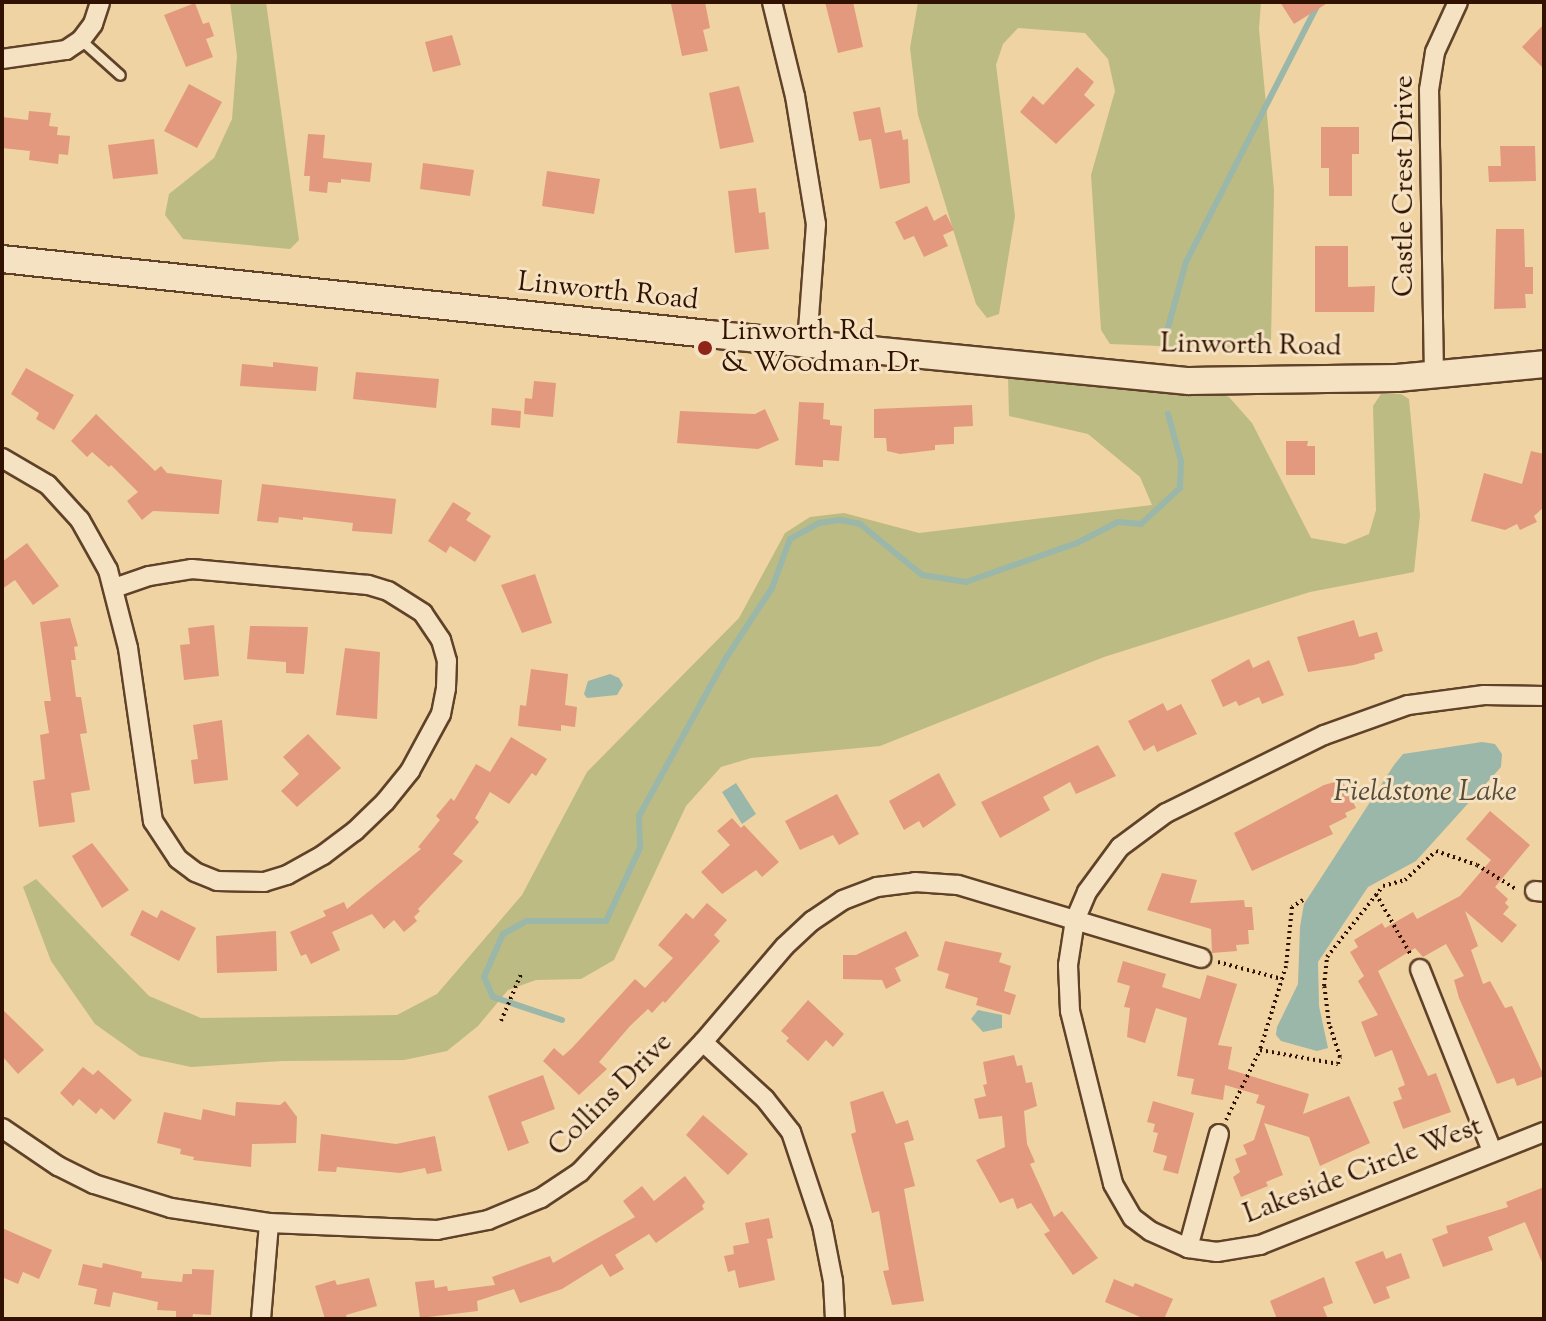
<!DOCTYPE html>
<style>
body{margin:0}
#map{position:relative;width:1546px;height:1321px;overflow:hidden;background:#efd3a3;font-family:"Sorts Mill Goudy",serif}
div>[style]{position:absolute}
.green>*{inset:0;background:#bcbb83}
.water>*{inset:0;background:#9ab7a9}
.stream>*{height:6px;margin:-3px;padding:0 3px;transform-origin:3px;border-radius:3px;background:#9ab7a9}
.building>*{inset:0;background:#e3997e}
.path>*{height:4px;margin-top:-2px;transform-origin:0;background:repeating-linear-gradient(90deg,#311200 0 2px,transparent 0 6px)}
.roads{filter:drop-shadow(2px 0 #604229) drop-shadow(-2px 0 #604229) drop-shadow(0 2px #604229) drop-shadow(0 -2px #604229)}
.service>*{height:9px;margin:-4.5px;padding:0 4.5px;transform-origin:4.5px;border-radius:4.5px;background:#f5e2c3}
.minor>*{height:18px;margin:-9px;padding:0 9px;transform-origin:9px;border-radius:9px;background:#f5e2c3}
.secondary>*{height:26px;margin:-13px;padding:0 13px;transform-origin:13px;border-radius:13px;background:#f5e2c3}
.dots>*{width:22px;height:22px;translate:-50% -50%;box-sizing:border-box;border:4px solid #f5e2c3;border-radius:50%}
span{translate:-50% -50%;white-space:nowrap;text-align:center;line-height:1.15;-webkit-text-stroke:6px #f5e2c3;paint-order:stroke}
.street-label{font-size:28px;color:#311200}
.poi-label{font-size:28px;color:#311200}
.left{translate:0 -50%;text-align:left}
.water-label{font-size:30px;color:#564c3b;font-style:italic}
.frame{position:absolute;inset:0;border:4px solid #311200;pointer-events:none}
</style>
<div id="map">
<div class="green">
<div style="clip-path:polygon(230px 2px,266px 2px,299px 240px,290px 249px,183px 239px,165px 215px,169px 194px,214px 158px,232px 119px,237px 56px)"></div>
<div style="clip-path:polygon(918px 2px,1261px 2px,1259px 29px,1274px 190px,1271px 340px,1261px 350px,1110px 344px,1101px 330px,1091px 175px,1115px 91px,1108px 59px,1085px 33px,1018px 28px,1003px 44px,996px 65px,1015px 216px,999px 314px,987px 318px,976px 304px,918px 115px,910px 48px)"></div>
<div style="clip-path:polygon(1008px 375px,1213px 392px,1229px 397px,1252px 423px,1311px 538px,1345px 544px,1369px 534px,1376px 510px,1373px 406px,1381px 394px,1401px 394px,1409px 399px,1420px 515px,1414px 572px,1310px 592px,1104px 657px,880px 746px,751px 758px,721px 767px,686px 806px,614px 960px,581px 979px,536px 980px,508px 990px,478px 1026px,447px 1051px,404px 1060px,282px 1061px,191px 1067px,140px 1056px,95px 1024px,51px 961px,23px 887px,36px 879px,149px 996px,201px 1018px,397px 1015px,437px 994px,522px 895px,587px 772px,739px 618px,785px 533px,810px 517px,844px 513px,919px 533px,1152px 505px,1140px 477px,1088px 434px,1009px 416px)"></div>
</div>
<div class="water">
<div style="clip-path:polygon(610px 674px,619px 678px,623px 685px,617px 695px,587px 698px,584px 694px,588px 681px)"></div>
<div style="clip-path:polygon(1482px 742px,1495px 744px,1502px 754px,1501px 767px,1416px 861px,1368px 887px,1318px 962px,1319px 1006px,1328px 1048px,1317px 1051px,1281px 1041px,1276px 1035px,1277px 1027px,1298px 984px,1300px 927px,1304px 904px,1394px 765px,1403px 754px)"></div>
<div style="clip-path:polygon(736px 783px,756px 814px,742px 824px,722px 792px)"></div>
<div style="clip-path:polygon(978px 1010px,1002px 1015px,1002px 1028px,983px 1032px,971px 1019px)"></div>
</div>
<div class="stream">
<div style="left:1166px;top:335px;width:76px;rotate:-74.7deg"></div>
<div style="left:1186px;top:262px;width:292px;rotate:-62.9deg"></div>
<div style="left:562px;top:1020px;width:73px;rotate:-161.6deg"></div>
<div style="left:493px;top:997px;width:22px;rotate:-114deg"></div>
<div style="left:484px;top:977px;width:47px;rotate:-66.2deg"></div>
<div style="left:503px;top:934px;width:26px;rotate:-29deg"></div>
<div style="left:526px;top:921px;width:80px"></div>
<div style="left:606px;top:921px;width:81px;rotate:-65deg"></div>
<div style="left:640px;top:848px;width:32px;rotate:-92deg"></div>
<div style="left:639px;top:816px;width:180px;rotate:-61.2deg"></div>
<div style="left:726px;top:658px;width:84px;rotate:-56.7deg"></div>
<div style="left:772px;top:588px;width:52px;rotate:-69.8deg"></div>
<div style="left:790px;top:539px;width:33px;rotate:-29deg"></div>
<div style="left:819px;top:523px;width:21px;rotate:-8deg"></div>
<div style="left:840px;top:520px;width:20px;rotate:11deg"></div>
<div style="left:860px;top:524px;width:80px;rotate:39.4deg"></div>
<div style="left:922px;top:575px;width:45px;rotate:9deg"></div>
<div style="left:966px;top:582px;width:118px;rotate:-19.4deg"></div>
<div style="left:1077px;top:543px;width:46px;rotate:-27.1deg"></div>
<div style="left:1118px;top:522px;width:23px;rotate:5deg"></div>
<div style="left:1141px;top:524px;width:53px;rotate:-42.7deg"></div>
<div style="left:1180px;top:488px;width:27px;rotate:-88deg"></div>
<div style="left:1181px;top:461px;width:49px;rotate:-105.5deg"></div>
</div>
<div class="building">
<div style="clip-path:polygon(681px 2px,705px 2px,710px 28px,703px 30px,708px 51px,682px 56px,671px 4px)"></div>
<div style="clip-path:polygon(825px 2px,853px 2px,863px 47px,838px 53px)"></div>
<div style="clip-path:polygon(1280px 2px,1329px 2px,1294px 24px)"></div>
<div style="clip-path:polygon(195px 3px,203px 24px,209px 22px,214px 36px,206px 39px,213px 57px,186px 67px,164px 15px)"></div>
<div style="clip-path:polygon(1544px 24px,1544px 69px,1522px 47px)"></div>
<div style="clip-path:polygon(452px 35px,461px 65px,433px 72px,425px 42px)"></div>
<div style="clip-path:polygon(1077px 67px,1094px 82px,1084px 95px,1095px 105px,1056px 144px,1020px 112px,1033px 96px,1043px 105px)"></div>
<div style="clip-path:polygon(189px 84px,222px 102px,197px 148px,164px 131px)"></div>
<div style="clip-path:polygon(739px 86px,754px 142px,720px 149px,709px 93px)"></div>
<div style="clip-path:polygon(880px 107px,885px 133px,901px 130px,903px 140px,908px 139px,910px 183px,880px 189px,871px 139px,859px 141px,853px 112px)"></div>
<div style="clip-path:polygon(29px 111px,51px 113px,49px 126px,58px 127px,57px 135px,70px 136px,68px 155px,59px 154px,58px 164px,29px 160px,30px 151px,2px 148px,2px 117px,28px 120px)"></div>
<div style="clip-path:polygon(1321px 127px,1359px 127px,1359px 154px,1352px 154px,1352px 196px,1329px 196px,1329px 168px,1321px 168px)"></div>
<div style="clip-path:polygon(308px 134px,325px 135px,323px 158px,372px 163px,370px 182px,341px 179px,341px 183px,328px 182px,327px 193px,309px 191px,310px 176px,304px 176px)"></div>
<div style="clip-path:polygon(154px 139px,158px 174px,113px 179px,108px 145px)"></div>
<div style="clip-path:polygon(1500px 146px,1535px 146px,1536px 181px,1489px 182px,1488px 166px,1501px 166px)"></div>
<div style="clip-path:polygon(423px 163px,474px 170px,470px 196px,420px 189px)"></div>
<div style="clip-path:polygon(547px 171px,600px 179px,594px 214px,542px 206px)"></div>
<div style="clip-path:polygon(756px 188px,759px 213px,765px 212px,769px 249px,735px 253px,728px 191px)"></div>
<div style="clip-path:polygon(927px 206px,934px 221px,946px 214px,954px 230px,943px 235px,948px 246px,924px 257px,914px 236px,904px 240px,895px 222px)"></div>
<div style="clip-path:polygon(1496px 229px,1524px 229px,1525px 267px,1533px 267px,1533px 294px,1525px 294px,1526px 308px,1494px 309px)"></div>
<div style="clip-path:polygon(1315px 246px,1348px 246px,1348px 287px,1375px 286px,1374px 312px,1315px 312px)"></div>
<div style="clip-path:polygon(273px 362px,318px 367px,316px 391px,240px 386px,242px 364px,273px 367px)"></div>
<div style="clip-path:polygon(26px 368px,74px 395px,54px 430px,36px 419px,39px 413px,11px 394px)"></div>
<div style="clip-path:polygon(356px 372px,439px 379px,436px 408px,353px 399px)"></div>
<div style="clip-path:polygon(534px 381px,556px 383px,553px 417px,524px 414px,525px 398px,532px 399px)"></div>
<div style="clip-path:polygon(799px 402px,824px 403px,823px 419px,830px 420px,830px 425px,842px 426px,839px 461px,823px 460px,823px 467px,795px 465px)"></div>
<div style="clip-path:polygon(972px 405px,973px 426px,954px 427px,954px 444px,935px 445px,935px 450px,900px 454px,887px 451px,886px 438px,874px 438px,874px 409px)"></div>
<div style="clip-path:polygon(492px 408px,521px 411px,520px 428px,491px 425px)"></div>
<div style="clip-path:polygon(765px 409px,779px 440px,758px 449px,677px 443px,680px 411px,755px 414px)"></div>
<div style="clip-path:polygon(96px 414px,155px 471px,161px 466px,167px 473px,222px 480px,219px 514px,153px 511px,142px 520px,127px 501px,138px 492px,111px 465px,109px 467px,92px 452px,87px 457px,71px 441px)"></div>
<div style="clip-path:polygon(1286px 441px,1308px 441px,1307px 446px,1315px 446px,1315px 475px,1286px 475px)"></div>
<div style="clip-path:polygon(1531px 451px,1544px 454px,1544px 507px,1534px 516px,1537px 522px,1520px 530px,1517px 524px,1505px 530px,1471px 521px,1484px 473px,1522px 484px)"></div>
<div style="clip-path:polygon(262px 484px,396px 499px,392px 534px,352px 531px,353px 523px,303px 517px,303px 520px,279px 517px,278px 523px,257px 521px)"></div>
<div style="clip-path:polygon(453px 502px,471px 513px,466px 520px,491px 536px,475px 562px,450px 546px,446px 553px,428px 541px)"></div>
<div style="clip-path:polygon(27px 543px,59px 586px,33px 605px,15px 580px,2px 589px,2px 562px)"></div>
<div style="clip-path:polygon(535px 574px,552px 623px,522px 633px,501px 585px)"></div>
<div style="clip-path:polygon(70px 618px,78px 646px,74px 647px,76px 660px,71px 660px,76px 697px,81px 697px,87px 733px,80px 734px,90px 790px,71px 793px,75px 822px,39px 827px,33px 781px,45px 779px,40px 735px,49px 733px,44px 701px,51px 701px,40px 622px)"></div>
<div style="clip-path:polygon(1354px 620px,1359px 637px,1377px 632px,1383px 651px,1374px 654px,1375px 659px,1354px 665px,1308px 672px,1297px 637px)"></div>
<div style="clip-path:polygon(214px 625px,219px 676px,184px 680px,180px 645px,190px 644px,188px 628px)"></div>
<div style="clip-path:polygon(250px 626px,308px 627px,304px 674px,286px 673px,286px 662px,247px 659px)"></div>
<div style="clip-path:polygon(345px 648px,380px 652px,377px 719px,336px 715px)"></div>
<div style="clip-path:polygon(1249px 659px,1253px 668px,1269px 660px,1284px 695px,1262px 704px,1259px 697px,1239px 706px,1236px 701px,1223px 707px,1211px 680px)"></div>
<div style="clip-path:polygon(531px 669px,568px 674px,565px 705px,577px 707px,575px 727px,561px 725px,561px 731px,518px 726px,520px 705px,526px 706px)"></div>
<div style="clip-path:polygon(1163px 703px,1167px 711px,1181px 704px,1197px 734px,1157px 752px,1154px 745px,1144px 751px,1128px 721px)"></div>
<div style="clip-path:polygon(222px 720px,228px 780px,194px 784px,191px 760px,198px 759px,193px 725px)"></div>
<div style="clip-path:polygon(308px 734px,341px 768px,297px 807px,281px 791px,299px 774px,283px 757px)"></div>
<div style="clip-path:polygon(511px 737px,547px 759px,536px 776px,532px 773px,509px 804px,490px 792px,475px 818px,479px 822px,453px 854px,463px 861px,418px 909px,420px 911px,414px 917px,417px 921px,404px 932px,394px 920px,384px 929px,372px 914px,332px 932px,340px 950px,311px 964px,306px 954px,301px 956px,290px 932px,326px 916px,323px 911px,344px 902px,347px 909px,421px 849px,418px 847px,440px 820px,436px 816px,451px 798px,454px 801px,476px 764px,490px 772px)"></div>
<div style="clip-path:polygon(1098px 745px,1116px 776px,1076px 794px,1070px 782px,1043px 797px,1050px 810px,1000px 838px,981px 802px)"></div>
<div style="clip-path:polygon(939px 773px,956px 805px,923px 828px,919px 821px,904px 830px,889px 801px)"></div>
<div style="clip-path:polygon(1342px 780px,1356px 808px,1345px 813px,1347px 817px,1329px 826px,1333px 834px,1252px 871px,1234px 833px,1324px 785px)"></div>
<div style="clip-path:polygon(837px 794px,859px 834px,839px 845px,833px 835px,800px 850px,785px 821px)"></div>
<div style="clip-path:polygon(1490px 811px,1530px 845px,1495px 887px,1508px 899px,1505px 903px,1509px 907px,1503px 914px,1517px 925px,1502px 943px,1465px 911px,1478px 946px,1471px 950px,1483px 984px,1490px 981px,1505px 1008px,1512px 1006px,1544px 1076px,1517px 1086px,1514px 1078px,1497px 1084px,1459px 998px,1454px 980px,1464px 976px,1446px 944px,1423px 957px,1415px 948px,1378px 971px,1428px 1076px,1436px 1073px,1451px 1112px,1403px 1129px,1393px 1102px,1402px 1099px,1398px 1088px,1405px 1085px,1392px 1050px,1375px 1057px,1361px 1022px,1378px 1015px,1358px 981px,1364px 976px,1350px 952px,1358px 947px,1354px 940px,1382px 923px,1385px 928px,1413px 912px,1417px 919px,1460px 896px,1491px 860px,1466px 839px)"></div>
<div style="clip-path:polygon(732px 818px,741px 828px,744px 825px,779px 862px,762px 877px,756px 870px,722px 894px,701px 872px,730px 845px,717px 831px)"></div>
<div style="clip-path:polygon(92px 843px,129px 890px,102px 908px,72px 856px)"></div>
<div style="clip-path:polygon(1162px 873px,1197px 880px,1190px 903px,1244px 900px,1245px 907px,1252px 907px,1254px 930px,1248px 930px,1249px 944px,1236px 945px,1237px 951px,1212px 953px,1211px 929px,1147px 910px)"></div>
<div style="clip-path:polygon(707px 903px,727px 920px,714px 935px,720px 941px,665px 1003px,663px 1001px,652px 1013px,648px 1009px,630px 1026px,599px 1062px,607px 1069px,579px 1095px,543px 1061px,554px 1048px,563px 1056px,572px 1048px,635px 979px,645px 988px,673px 958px,658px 945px,686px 913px,693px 919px)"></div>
<div style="clip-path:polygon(142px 910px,157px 918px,161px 910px,196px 928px,179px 961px,130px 935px)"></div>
<div style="clip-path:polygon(276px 931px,277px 971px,217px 973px,216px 936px)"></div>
<div style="clip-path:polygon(906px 931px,919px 956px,895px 968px,901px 981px,886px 989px,882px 980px,843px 979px,843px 955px,856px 955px)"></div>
<div style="clip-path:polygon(945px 941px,1002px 953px,999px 962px,1011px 966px,1004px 991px,1016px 995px,1010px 1015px,976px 1005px,978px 998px,945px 988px,949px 974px,937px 970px)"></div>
<div style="clip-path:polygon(1123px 961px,1166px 974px,1162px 987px,1200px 999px,1207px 975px,1237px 984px,1218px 1045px,1232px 1047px,1228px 1069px,1309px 1094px,1303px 1114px,1349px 1096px,1370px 1143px,1320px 1166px,1309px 1137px,1264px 1123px,1283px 1175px,1266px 1182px,1268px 1186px,1241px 1197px,1233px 1177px,1240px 1172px,1235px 1159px,1247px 1154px,1243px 1145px,1254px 1140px,1265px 1106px,1256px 1103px,1259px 1095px,1225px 1085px,1223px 1100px,1191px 1094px,1194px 1079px,1177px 1076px,1187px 1018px,1156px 1008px,1145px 1043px,1127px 1037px,1130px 1008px,1124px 1007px,1130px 986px,1117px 982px)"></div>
<div style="clip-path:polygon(808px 1000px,844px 1034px,833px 1047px,826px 1040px,808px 1061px,786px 1041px,789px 1038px,781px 1031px)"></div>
<div style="clip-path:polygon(2px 1009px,44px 1050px,18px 1074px,2px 1056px)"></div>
<div style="clip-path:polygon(1014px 1055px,1017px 1066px,1022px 1065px,1026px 1083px,1032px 1082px,1037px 1106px,1024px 1111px,1027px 1144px,1035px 1162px,1030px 1164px,1054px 1217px,1062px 1211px,1098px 1258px,1073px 1275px,1044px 1234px,1050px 1231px,1031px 1203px,1017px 1209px,1013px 1198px,1000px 1203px,976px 1160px,1005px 1147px,1002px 1116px,979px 1119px,974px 1099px,986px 1096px,983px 1085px,987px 1084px,983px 1062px)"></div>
<div style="clip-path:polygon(83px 1067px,93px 1075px,98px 1070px,132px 1100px,114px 1120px,101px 1108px,96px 1114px,79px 1099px,73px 1106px,60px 1093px)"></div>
<div style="clip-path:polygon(543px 1075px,555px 1109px,521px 1122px,529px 1143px,508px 1151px,488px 1096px)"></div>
<div style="clip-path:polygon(883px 1091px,896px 1124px,908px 1120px,914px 1140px,904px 1143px,915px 1186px,904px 1189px,924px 1301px,892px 1305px,883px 1271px,889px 1270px,879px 1211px,872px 1213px,851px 1134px,856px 1132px,850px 1102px)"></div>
<div style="clip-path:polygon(285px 1101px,297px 1117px,296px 1143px,252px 1144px,251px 1167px,193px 1160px,194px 1157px,180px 1154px,181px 1149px,157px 1143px,164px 1112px,201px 1120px,203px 1109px,235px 1116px,236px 1102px,280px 1105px)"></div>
<div style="clip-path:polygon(1153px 1101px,1194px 1113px,1178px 1174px,1163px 1170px,1167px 1156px,1153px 1152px,1158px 1133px,1153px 1132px,1155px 1124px,1147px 1122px)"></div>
<div style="clip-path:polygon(703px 1115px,748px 1154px,728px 1175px,686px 1135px)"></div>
<div style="clip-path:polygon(321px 1134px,396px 1144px,435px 1136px,442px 1171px,427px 1174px,425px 1168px,400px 1173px,337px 1167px,336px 1172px,318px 1171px)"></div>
<div style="clip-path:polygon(685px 1176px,705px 1202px,702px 1206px,704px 1209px,656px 1243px,649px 1234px,615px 1255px,624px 1269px,610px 1277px,602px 1264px,562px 1289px,520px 1303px,514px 1289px,477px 1301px,478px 1311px,420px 1318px,415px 1282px,434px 1280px,435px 1288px,447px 1286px,448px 1291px,495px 1285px,492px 1277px,550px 1256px,553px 1263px,635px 1217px,623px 1201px,642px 1186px,654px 1201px)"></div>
<div style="clip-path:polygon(1544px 1187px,1544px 1267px,1525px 1222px,1488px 1237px,1493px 1250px,1443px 1267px,1432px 1239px,1448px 1233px,1446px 1226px,1508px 1207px,1506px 1202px)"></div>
<div style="clip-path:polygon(769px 1218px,773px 1238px,767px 1239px,775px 1280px,739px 1288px,735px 1270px,728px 1272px,724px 1256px,734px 1254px,733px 1246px,749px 1243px,745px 1223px)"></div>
<div style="clip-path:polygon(2px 1228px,52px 1250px,39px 1279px,23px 1272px,18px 1284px,2px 1277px)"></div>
<div style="clip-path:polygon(1383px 1251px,1386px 1259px,1401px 1253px,1410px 1278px,1386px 1287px,1390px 1298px,1374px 1304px,1355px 1262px)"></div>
<div style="clip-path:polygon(103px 1263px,142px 1272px,141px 1278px,182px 1282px,183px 1274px,192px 1274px,192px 1269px,214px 1270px,211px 1315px,193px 1314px,192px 1319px,176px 1319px,176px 1311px,157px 1310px,158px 1302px,113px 1292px,110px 1307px,94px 1304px,97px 1289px,78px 1285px,83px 1264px,102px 1268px)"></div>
<div style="clip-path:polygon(1324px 1277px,1333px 1303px,1323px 1307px,1328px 1319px,1277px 1319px,1270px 1301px)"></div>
<div style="clip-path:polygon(369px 1278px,377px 1306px,346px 1315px,347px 1319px,325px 1319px,315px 1286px,335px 1280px,337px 1285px)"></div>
<div style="clip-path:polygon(1114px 1279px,1133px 1287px,1135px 1283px,1173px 1299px,1164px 1319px,1145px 1319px,1105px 1302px)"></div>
</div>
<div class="path">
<div style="left:1376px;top:894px;width:70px;rotate:60.2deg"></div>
<div style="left:1303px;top:900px;width:13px;rotate:148deg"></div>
<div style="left:1292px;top:907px;width:59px;rotate:95.8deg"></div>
<div style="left:1286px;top:966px;width:88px;rotate:107.2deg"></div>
<div style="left:1260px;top:1050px;width:79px;rotate:10.2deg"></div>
<div style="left:1338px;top:1064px;width:7px;rotate:-74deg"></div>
<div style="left:1340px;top:1057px;width:35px;rotate:-108deg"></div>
<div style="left:1329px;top:1024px;width:38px;rotate:-97deg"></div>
<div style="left:1324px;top:986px;width:29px;rotate:-84deg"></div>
<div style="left:1327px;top:957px;width:90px;rotate:-51.7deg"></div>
<div style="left:1383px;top:886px;width:23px;rotate:-15deg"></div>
<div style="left:1405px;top:880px;width:42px;rotate:-43.1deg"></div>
<div style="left:1436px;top:851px;width:43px;rotate:18.9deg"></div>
<div style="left:1477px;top:865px;width:46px;rotate:31.6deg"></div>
<div style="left:1218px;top:962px;width:66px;rotate:14.9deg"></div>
<div style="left:501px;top:1021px;width:53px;rotate:-66.8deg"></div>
<div style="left:1226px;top:1120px;width:78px;rotate:-64.1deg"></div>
</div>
<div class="roads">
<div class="service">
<div style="left:81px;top:40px;width:52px;rotate:41.9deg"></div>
</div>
<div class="minor">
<div style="left:772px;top:2px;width:97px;rotate:76.3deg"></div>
<div style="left:795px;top:96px;width:130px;rotate:80.7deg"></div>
<div style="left:816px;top:224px;width:120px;rotate:94.3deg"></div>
<div style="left:2px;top:59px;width:65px;rotate:-8deg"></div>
<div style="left:66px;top:50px;width:18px;rotate:-34deg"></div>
<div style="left:81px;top:40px;width:20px;rotate:-53deg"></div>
<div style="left:93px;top:24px;width:23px;rotate:-72deg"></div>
<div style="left:1434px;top:375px;width:285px;rotate:-91deg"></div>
<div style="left:1429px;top:90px;width:38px;rotate:-81deg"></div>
<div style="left:1435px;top:52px;width:55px;rotate:-65.3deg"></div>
<div style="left:2px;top:458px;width:53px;rotate:30.4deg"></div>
<div style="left:48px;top:485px;width:47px;rotate:47.6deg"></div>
<div style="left:80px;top:520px;width:57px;rotate:60.8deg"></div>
<div style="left:108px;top:570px;width:81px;rotate:75.6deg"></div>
<div style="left:128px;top:648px;width:175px;rotate:81.8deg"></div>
<div style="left:153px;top:821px;width:45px;rotate:56.7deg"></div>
<div style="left:178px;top:859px;width:21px;rotate:37deg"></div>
<div style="left:195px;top:872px;width:24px;rotate:22deg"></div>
<div style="left:217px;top:881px;width:47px;rotate:1.2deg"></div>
<div style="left:264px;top:882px;width:24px;rotate:-17deg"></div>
<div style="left:287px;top:875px;width:41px;rotate:-29.1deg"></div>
<div style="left:323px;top:855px;width:40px;rotate:-37deg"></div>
<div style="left:355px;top:831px;width:42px;rotate:-44deg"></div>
<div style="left:385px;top:802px;width:40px;rotate:-51deg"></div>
<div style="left:410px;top:771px;width:65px;rotate:-61.5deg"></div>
<div style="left:441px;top:714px;width:26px;rotate:-79deg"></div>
<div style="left:446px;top:688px;width:27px;rotate:-88deg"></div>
<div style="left:447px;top:661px;width:22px;rotate:-106deg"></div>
<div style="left:441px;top:640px;width:32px;rotate:-124deg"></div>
<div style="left:423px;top:613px;width:41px;rotate:-147.8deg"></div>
<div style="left:388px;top:591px;width:21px;rotate:-163deg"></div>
<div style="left:368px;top:585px;width:177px;rotate:-174.8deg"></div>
<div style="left:192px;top:569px;width:44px;rotate:170.8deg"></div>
<div style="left:149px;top:576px;width:36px;rotate:161deg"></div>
<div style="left:1544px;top:696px;width:60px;rotate:-179deg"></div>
<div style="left:1484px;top:695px;width:77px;rotate:172.5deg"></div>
<div style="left:1408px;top:705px;width:89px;rotate:160.3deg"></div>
<div style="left:1324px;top:735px;width:176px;rotate:153.7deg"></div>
<div style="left:1166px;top:813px;width:57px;rotate:143.5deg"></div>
<div style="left:1120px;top:847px;width:56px;rotate:126.3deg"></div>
<div style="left:1087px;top:892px;width:30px;rotate:113deg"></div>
<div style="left:1075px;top:920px;width:46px;rotate:98.8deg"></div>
<div style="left:1068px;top:965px;width:46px;rotate:87.5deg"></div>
<div style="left:1070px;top:1011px;width:178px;rotate:76deg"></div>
<div style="left:1113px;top:1184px;width:39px;rotate:60deg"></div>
<div style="left:1133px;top:1218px;width:21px;rotate:37deg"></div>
<div style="left:1150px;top:1231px;width:42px;rotate:24.1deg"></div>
<div style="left:1188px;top:1248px;width:29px;rotate:8deg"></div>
<div style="left:1217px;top:1252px;width:44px;rotate:-9.2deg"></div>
<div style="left:1260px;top:1245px;width:306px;rotate:-21.7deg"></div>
<div style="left:1535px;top:891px;width:9px;rotate:6deg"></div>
<div style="left:1420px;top:969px;width:196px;rotate:68.4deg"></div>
<div style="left:703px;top:1042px;width:84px;rotate:42.6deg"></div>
<div style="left:765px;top:1099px;width:42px;rotate:51.8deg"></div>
<div style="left:791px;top:1132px;width:98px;rotate:71.6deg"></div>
<div style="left:822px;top:1225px;width:57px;rotate:78.9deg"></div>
<div style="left:833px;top:1281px;width:38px;rotate:87deg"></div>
<div style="left:2px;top:1128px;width:68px;rotate:34.2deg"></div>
<div style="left:58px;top:1166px;width:40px;rotate:26.6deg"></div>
<div style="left:94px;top:1184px;width:81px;rotate:17.3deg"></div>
<div style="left:171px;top:1208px;width:99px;rotate:8.7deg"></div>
<div style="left:269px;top:1223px;width:168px;rotate:2.4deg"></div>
<div style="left:437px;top:1230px;width:52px;rotate:-11.1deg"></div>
<div style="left:488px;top:1220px;width:57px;rotate:-22.5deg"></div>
<div style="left:541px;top:1198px;width:47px;rotate:-33.7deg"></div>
<div style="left:580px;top:1172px;width:179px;rotate:-46.6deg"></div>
<div style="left:703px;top:1042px;width:126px;rotate:-49.5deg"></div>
<div style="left:785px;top:946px;width:37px;rotate:-43deg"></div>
<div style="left:812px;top:921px;width:37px;rotate:-34deg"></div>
<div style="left:843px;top:900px;width:36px;rotate:-21deg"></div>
<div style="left:877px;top:887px;width:38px;rotate:-7deg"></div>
<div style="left:915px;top:882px;width:43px;rotate:4deg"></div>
<div style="left:958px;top:885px;width:254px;rotate:16.7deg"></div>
<div style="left:1188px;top:1248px;width:118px;rotate:-74.8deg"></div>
<div style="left:261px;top:1319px;width:96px;rotate:-85.2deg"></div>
</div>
<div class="secondary">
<div style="left:2px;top:259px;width:710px;rotate:6.06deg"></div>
<div style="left:708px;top:334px;width:483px;rotate:5.6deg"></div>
<div style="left:1189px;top:381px;width:208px;rotate:-0.8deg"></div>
<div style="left:1397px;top:378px;width:148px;rotate:-5.4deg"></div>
</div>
</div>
<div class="dots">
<div style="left:705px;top:348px;background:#8f2418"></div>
</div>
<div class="street-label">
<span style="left:1405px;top:186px;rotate:-90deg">Castle Crest Drive</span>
<span style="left:608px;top:292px;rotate:6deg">Linworth Road</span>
<span style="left:1251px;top:346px;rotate:1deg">Linworth Road</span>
<span style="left:611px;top:1095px;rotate:-45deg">Collins Drive</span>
<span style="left:1363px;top:1171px;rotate:-21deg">Lakeside Circle West</span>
</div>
<div class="poi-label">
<span class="left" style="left:721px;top:348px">Linworth Rd<br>&amp; Woodman Dr</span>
</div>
<div class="water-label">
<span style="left:1425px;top:793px">Fieldstone Lake</span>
</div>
<div class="frame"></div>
</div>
